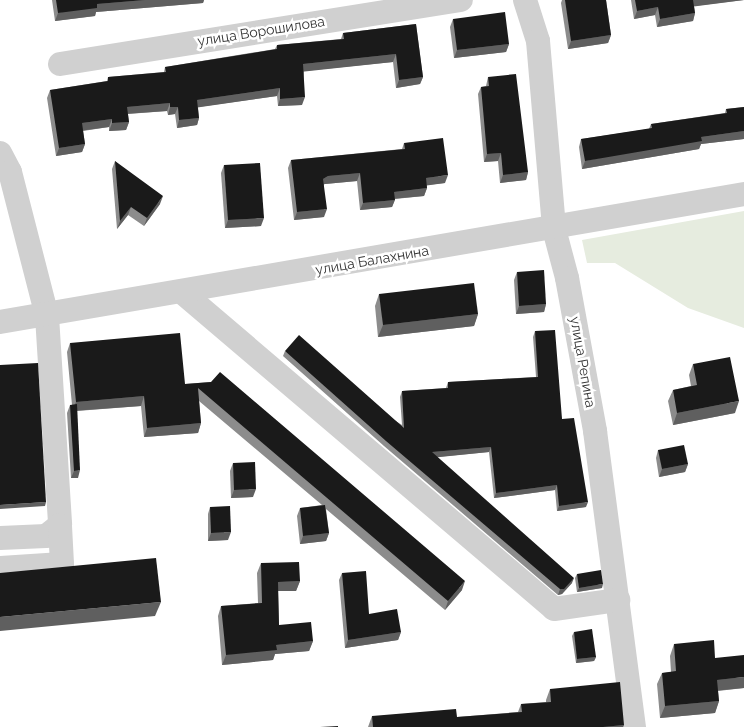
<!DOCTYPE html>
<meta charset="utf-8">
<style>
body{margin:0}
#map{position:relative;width:744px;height:727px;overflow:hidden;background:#fff;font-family:Raleway,sans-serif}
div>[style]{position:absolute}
.green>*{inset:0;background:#e6ecdf}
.minor>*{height:24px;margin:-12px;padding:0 12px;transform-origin:12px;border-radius:12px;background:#d0d0d0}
.wall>*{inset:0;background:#8c8c8c}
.shaded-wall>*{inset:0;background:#5f5f5f}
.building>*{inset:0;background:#1a1a1a}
span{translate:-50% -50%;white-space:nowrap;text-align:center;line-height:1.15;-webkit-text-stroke:5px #fff;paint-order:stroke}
.street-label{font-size:14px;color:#333}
</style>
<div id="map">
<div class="green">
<div style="clip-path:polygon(744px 211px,744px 328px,688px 308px,615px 263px,587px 263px,582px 240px)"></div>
</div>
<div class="minor">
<div style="left:525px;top:0;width:43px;rotate:72.4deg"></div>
<div style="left:538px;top:41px;width:189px;rotate:85.1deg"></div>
<div style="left:554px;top:229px;width:51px;rotate:75.1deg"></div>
<div style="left:567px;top:278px;width:156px;rotate:79.6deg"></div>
<div style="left:595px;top:431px;width:299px;rotate:82.5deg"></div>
<div style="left:60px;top:64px;width:406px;rotate:-9.1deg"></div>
<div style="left:0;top:153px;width:21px;rotate:62deg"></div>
<div style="left:10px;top:172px;width:149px;rotate:75.6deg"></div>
<div style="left:47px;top:316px;width:209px;rotate:86.4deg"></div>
<div style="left:60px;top:525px;width:18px;rotate:142deg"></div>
<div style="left:46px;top:536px;width:46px;rotate:177.5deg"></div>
<div style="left:183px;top:293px;width:487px;rotate:40.4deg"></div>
<div style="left:554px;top:609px;width:65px;rotate:-8deg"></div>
<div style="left:0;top:322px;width:755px;rotate:-9.76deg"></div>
<div style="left:0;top:568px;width:62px;rotate:-3.7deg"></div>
<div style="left:62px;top:564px;width:39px;rotate:-93deg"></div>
</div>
<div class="wall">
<div style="clip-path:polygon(52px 0,204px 0,203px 3px,96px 12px,95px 16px,55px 21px)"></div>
<div style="clip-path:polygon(562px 0,606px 0,611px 35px,608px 43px,568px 49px,561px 3px)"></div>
<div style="clip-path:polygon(631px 0,744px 0,694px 6px,695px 13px,693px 21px,657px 27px,655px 15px,634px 19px)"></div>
<div style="clip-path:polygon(453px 19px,509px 44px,506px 52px,454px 58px,450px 27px)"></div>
<div style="clip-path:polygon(416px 24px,423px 77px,420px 84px,396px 88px,393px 62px,304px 71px,302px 105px,278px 106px,277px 96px,198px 107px,199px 118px,197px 125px,177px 128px,175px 114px,168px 115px,167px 111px,128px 114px,129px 122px,126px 130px,109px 131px,109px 127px,83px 131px,85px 144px,82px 152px,56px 156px,47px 98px,50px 90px,107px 81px,108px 77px,164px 72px,165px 67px,275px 49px,277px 45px,341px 39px,343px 33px)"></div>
<div style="clip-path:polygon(488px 77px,528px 172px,526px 180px,500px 183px,498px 161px,484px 162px,478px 94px,481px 87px,486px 86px)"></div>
<div style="clip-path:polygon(744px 107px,744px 139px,701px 144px,699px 149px,582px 169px,579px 147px,581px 139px,649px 129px,651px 124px,725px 113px,726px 109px)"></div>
<div style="clip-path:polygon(404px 143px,445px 183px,427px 185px,427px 188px,424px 196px,395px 199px,392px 207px,360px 210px,357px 181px,325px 184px,324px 184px,324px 217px,294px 220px,288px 168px,291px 160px,402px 149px)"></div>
<div style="clip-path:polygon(115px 161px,160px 204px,144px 226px,128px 215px,117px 229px,112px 169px)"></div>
<div style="clip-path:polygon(224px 165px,261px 226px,225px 228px,221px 173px)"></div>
<div style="clip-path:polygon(517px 272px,546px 304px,544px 312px,516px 314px,514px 280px)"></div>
<div style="clip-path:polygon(379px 294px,478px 314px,474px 326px,378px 337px,375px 306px)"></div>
<div style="clip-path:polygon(535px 331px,562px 419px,586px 507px,557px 511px,555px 490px,494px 498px,489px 452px,437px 457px,572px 583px,562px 594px,558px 595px,384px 446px,283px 356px,285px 351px,402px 425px,400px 397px,402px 391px,446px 388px,448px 382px,536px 377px,533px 337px)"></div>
<div style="clip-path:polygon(70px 343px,185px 384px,211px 382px,462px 590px,445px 610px,326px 509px,329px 533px,326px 541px,300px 544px,297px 516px,300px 508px,322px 505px,199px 401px,201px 423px,198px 433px,144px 437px,141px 406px,77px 411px,78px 478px,71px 478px,67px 413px,70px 405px,72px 405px,67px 352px)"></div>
<div style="clip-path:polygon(693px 364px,735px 413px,673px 425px,668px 401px,673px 390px,691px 386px,689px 375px)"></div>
<div style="clip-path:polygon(658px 450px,688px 464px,685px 472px,659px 477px,656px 458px)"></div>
<div style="clip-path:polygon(233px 463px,253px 497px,231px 498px,230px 471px)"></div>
<div style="clip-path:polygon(210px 507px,228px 540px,208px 541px,208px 514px)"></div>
<div style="clip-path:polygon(261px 563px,300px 581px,296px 591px,278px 591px,279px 625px,313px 641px,309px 651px,275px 654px,273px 660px,222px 665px,218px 616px,221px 606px,258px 603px,257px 573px)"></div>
<div style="clip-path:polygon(342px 573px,369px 614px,401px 632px,398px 640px,345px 648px,339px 580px)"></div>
<div style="clip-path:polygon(577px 574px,602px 588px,577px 592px,575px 578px)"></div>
<div style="clip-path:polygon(574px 632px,596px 657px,594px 661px,576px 663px,572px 636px)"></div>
<div style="clip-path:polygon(674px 644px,715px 658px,744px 688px,718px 691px,719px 701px,715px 713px,660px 718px,657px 684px,662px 673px,671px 672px,670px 656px)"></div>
<div style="clip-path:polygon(550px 689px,624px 725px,623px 727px,368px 727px,372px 716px,457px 717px,518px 712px,521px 704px,546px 702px,546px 700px)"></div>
</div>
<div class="shaded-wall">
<div style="clip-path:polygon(145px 0,204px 0,203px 3px,96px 12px,95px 16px,55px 21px,58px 13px,97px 4px)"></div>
<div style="clip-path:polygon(693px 0,744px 0,690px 7px)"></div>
<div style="clip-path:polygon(658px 7px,655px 15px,634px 19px,637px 11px)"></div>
<div style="clip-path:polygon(695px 13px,693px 21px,657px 27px,660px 19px)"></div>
<div style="clip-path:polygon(611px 35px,608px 43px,568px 49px,571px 41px)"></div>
<div style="clip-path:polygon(509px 44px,506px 52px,454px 58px,457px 50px)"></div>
<div style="clip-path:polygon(396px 54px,393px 62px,300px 72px,303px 64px)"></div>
<div style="clip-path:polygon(423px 77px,420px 84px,396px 88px,399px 80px)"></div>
<div style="clip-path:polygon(280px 88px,277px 96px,194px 108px,197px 100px)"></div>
<div style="clip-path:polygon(305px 97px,302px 105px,278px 106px,280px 99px)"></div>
<div style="clip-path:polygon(170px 103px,167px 111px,124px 114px,127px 107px)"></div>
<div style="clip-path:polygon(170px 107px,178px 107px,175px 114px,168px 115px)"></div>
<div style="clip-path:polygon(199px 118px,197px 125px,177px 128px,179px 120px)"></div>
<div style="clip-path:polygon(112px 119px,109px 127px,79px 131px,82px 123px)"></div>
<div style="clip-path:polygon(129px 122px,126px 130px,109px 131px,112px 123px)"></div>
<div style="clip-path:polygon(744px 131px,744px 139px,701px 144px,699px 149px,582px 169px,585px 161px,701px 137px)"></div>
<div style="clip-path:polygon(85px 144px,82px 152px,56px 156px,59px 148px)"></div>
<div style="clip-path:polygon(501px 153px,498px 161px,484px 162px,487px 154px)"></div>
<div style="clip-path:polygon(528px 172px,526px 180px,500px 183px,503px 175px)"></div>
<div style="clip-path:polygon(360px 173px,357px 181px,325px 184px,320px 186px,323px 179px,328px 176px)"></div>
<div style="clip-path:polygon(448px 175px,445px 183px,423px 186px,426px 178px)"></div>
<div style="clip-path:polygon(427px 188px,424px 196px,391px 199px,394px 192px)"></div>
<div style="clip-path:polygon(163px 196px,160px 204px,144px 226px,147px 218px)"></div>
<div style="clip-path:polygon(395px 200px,392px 207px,360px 210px,363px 203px)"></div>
<div style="clip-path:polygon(131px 207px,128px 215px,117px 229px,120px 221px)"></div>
<div style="clip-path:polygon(327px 209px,324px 217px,294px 220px,297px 212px)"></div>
<div style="clip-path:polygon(264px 218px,261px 226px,225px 228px,228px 220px)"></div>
<div style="clip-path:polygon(546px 304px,544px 312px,516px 314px,519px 306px)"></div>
<div style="clip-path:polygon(478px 314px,474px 326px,378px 337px,383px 325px)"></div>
<div style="clip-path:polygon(144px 396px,141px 406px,72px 411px,76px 402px)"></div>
<div style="clip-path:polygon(739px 401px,735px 413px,673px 425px,677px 413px)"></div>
<div style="clip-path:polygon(201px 423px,198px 433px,144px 437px,147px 428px)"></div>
<div style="clip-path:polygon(491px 447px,489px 452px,430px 458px,432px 452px)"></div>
<div style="clip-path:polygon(688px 464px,685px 472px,659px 477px,662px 469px)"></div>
<div style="clip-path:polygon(80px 470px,78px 478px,71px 478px,74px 471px)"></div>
<div style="clip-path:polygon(557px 485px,555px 490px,494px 498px,496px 493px)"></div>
<div style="clip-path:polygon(256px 489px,253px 497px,231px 498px,234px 490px)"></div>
<div style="clip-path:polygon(46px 502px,45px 506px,0 509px,0 505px)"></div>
<div style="clip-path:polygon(588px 502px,586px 507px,557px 511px,559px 506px)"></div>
<div style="clip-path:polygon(231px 532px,228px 540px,208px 541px,211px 533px)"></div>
<div style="clip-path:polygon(329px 533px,326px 541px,300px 544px,303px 536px)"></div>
<div style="clip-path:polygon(574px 578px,572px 583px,562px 594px,558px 595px,560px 589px)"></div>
<div style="clip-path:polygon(300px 581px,296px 591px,274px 591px,278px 582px)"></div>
<div style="clip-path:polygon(465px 581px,462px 590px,445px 610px,448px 601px)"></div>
<div style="clip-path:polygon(603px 584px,602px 588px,577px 592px,579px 588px)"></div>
<div style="clip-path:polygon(161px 602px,155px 616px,0 631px,0 617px)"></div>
<div style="clip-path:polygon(401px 632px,398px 640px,345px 648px,348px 640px)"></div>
<div style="clip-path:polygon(313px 641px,309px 651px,275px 654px,273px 660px,222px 665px,226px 655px,276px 645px)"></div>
<div style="clip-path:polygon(596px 657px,594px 661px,576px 663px,577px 659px)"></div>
<div style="clip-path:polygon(744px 677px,744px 688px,713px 691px,717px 680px)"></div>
<div style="clip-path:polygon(719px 701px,715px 713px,660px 718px,665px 706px)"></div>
<div style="clip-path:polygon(624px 725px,623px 727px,603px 727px)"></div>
</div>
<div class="building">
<div style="clip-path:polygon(56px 0,145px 0,97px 4px,97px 8px,58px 13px)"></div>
<div style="clip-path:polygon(565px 0,606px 0,611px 35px,571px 41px)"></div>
<div style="clip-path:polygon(635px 0,693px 0,695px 13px,660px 19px,658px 7px,637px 11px)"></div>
<div style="clip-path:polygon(505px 12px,509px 44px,457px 50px,453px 19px)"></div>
<div style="clip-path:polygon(416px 24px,423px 77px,399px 80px,396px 54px,303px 64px,305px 97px,280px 99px,280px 88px,197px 100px,199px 118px,179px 120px,178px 107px,170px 107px,170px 103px,127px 107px,129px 122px,112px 123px,112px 119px,82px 123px,85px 144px,59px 148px,50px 90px,108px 81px,108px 77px,166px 72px,165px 67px,277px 49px,277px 45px,344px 39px,343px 33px)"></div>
<div style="clip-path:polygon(516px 74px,528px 172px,503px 175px,501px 153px,487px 154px,481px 87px,489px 86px,488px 77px)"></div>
<div style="clip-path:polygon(744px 107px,744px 131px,701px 137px,702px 141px,585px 161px,581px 139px,652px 128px,651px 124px,727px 113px,726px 109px)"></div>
<div style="clip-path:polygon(443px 138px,448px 175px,426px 178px,427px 188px,394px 192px,395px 200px,363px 203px,360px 173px,328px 176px,323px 179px,327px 209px,297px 212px,291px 160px,405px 149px,404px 143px)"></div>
<div style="clip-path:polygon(115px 161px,163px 196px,147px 218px,131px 207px,120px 221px)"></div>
<div style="clip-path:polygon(260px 163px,264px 218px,228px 220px,224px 165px)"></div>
<div style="clip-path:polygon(544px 270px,546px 304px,519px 306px,517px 272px)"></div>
<div style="clip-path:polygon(474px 283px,478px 314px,383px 325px,379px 294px)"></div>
<div style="clip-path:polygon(555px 330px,562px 419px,574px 418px,588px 502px,559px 506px,557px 485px,496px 493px,491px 447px,432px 452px,574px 578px,564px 589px,560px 589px,386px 441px,285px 351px,299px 335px,404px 428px,402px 391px,448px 388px,448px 382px,538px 377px,535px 331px)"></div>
<div style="clip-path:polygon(180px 333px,185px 384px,211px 382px,220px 372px,465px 581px,448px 601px,198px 388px,201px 423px,147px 428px,144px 396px,76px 402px,70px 343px)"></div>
<div style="clip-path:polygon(730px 357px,739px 401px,677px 413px,673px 390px,697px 385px,693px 364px)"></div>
<div style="clip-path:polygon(38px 363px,46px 502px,0 505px,0 365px)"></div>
<div style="clip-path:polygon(77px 404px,80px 470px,74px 471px,70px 405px)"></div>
<div style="clip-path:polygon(684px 445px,688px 464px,662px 469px,658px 450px)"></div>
<div style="clip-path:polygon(255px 462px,256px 489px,234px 490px,233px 463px)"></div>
<div style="clip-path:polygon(325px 505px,329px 533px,303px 536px,300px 508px)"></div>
<div style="clip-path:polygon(230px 506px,231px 532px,211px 533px,210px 507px)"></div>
<div style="clip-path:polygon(156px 558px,161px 602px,0 617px,0 573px)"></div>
<div style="clip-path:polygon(299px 562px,300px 581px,278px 582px,279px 625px,311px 622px,313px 641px,276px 645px,277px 650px,226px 655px,221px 606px,262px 603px,261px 563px)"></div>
<div style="clip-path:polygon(601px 570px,603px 584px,579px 588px,577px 574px)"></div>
<div style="clip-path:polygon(366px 571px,369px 614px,397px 609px,401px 632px,348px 640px,342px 573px)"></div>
<div style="clip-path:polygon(592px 629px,596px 657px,577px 659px,574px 632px)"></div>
<div style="clip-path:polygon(714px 640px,715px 658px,744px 655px,744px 677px,717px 680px,719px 701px,665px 706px,662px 673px,676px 671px,674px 644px)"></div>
<div style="clip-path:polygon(620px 682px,624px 725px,603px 727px,373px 727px,372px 716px,456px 709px,457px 717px,522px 712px,521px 704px,551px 702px,550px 689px)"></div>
<div style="clip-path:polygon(338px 726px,338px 727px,320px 727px)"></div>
</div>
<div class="street-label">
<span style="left:261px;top:31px;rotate:-9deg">улица Ворошилова</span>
<span style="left:372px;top:260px;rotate:-10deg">улица Балахнина</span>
<span style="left:583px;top:362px;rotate:80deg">улица Репина</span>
</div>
</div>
